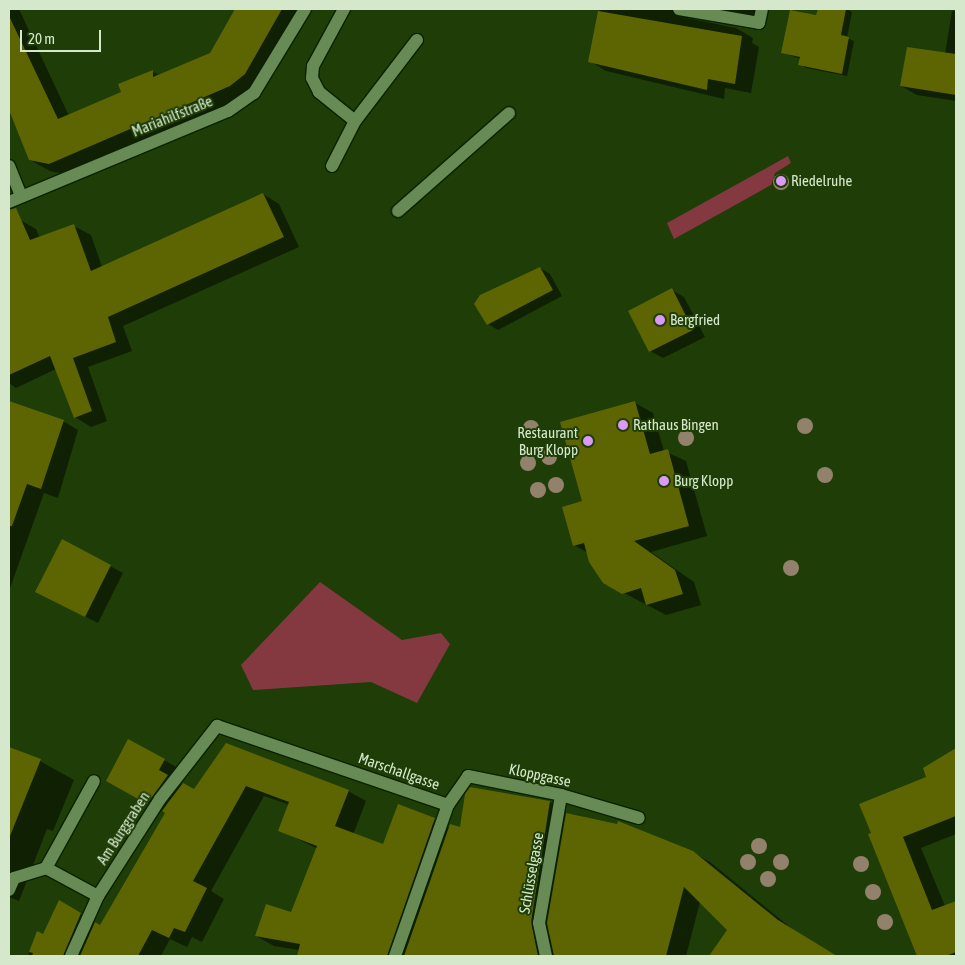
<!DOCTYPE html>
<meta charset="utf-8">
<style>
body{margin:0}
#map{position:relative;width:965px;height:965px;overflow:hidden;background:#1e3d07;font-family:"Asap Condensed",sans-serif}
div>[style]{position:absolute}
.green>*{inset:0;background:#843941}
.shadow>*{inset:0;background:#0007}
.building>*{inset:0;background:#5d6502}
.roads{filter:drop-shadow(1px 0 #0a2200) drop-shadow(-1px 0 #0a2200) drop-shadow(0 1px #0a2200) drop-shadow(0 -1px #0a2200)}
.minor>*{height:12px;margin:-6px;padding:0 6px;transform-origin:6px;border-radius:6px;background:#688b56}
.trees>*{width:16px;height:16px;margin:-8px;border-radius:50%;background:#93826b}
.dots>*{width:14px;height:14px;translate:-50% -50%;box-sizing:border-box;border:2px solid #1e3d07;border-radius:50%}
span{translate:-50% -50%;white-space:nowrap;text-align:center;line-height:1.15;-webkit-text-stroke:4px #1e3d07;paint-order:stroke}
.street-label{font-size:15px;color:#d5e8cb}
.poi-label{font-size:15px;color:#d5e8cb}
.left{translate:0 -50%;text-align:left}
.right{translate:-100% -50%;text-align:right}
.frame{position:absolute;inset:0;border:10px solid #d5e8cb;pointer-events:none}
.scale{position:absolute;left:20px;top:30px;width:81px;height:22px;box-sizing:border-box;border:2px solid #d5e8cb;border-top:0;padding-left:6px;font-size:15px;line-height:18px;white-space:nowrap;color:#d5e8cb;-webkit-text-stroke:4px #1e3d07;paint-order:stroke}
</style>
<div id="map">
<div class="green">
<div style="clip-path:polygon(788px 156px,791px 163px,775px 173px,771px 185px,674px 239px,667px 223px)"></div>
<div style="clip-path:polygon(320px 582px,402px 640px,441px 633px,450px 644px,417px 703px,371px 682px,253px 690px,241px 665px)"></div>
</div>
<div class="shadow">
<div style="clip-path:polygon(9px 9px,19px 9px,69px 116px,123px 93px,153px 72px,159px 75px,211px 54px,236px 9px,307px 9px,249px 96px,69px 175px,50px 171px,30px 160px,9px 106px)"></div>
<div style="clip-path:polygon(600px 9px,758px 9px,756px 20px,697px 10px,687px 18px,736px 28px,753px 38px,752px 43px,759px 47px,751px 93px,725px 88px,724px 99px,606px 71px,590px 61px)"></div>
<div style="clip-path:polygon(819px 9px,847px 9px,852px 12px,847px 38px,854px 41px,847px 76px,806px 68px,800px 64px,801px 59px,783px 53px,817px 16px)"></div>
<div style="clip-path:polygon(952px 11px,956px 11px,956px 101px,917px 95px,901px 86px,945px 54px)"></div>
<div style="clip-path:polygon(263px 194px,279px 204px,299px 247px,123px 326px,132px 351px,88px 367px,107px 421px,91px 427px,75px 417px,56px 369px,16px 388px,9px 383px,9px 224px,20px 220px,36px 229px,40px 238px,74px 226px,91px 235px,102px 267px)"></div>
<div style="clip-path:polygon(540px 268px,550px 274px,562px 296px,498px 330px,488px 324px)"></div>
<div style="clip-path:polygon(672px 290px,684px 297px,705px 337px,663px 358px,650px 351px)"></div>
<div style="clip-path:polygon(9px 402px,61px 420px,78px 430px,58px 498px,44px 493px,9px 591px)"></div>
<div style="clip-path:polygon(635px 403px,653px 413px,664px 451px,686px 461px,707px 536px,651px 552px,694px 582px,701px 605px,666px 615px,603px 582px,588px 553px,574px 545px,584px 502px)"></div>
<div style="clip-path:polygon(110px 566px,123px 573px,98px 623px,50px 599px)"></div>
<div style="clip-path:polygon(evenodd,227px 745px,348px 791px,366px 801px,353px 835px,384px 846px,434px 819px,450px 828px,461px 829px,550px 802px,567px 814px,692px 852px,710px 862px,796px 932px,836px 956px,711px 956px,729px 930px,700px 902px,686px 956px,298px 956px,299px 950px,274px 946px,256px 936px,292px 913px,318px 849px,280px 830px,290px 805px,264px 796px,211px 891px,224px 899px,202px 942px,192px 937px,187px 947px,170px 939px,161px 956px,28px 956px,37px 933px,43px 935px,77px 912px,101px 926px,166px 813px,124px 790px,164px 760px,183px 771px,177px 782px,194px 791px,227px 745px,526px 918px,550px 932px,550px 935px,525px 920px,526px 918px)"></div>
<div style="clip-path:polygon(9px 748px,40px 761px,74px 780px,53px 831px,47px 829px,19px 901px,9px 897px)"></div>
<div style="clip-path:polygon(956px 750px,956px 834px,921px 848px,945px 906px,956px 901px,956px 956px,918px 956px,869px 835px,928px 777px,924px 769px)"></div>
</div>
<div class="building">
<div style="clip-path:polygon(235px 9px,282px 9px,245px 74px,230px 86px,49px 164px,29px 160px,9px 110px,9px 16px,58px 119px,121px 92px,118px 84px,153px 70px,153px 77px,210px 53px)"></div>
<div style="clip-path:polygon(818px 9px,846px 9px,841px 35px,849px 37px,842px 74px,798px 65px,800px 57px,781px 53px,790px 10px,816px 15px)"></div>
<div style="clip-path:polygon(598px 11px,742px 36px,735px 84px,708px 79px,707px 90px,588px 62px)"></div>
<div style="clip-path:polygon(907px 47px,956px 54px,956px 95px,900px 86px)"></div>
<div style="clip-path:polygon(263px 193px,284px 237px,108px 317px,116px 342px,73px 358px,92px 411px,74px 418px,50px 356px,9px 375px,9px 210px,16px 208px,30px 240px,74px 224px,91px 271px)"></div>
<div style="clip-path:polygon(540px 267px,553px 290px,487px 325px,474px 304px,480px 295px)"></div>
<div style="clip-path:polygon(672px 288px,693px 330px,649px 352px,628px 311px)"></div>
<div style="clip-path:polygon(9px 401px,64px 420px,41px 489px,27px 484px,12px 526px,9px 526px)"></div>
<div style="clip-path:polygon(635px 401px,650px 454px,668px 449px,689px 526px,634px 541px,675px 570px,683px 594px,646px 605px,641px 588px,622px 594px,603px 583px,589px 562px,584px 543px,573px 546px,562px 507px,582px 501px,560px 422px)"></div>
<div style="clip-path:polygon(62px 539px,111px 565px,85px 617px,35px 592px)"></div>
<div style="clip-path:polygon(128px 739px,165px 759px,159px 770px,168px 775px,147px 804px,106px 781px)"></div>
<div style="clip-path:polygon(226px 743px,349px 790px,335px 826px,383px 844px,398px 804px,435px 818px,387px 956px,297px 956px,300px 944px,255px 936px,266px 904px,291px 912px,317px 846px,278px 831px,289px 802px,246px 786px,193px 881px,207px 888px,185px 932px,174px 928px,169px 938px,152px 930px,138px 956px,80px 956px,95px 922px,100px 925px,165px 813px,162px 811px,167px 804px,183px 783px,194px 789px)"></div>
<div style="clip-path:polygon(9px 747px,41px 759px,10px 836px,9px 836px)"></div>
<div style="clip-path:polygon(956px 748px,956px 816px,903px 837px,932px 910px,956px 901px,956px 952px,946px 956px,917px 956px,868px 834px,871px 833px,859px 804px,926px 777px,923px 768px)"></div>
<div style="clip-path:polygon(470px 787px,550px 801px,531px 922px,538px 956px,404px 956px,450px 824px,460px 827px,465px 794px)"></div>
<div style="clip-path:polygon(566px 813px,617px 824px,618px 821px,693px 851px,778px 920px,837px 956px,709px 956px,727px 930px,684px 887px,666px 956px,554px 956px,547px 923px)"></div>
<div style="clip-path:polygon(59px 900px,81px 913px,63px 956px,32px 956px,33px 953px,29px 952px,37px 931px,43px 934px)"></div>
</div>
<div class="roads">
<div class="minor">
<div style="left:344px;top:9px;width:65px;rotate:118.5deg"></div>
<div style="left:313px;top:66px;width:12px;rotate:95deg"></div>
<div style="left:312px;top:78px;width:16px;rotate:63deg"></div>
<div style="left:319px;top:92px;width:46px;rotate:38.9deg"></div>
<div style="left:679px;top:9px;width:81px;rotate:9.9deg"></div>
<div style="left:759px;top:23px;width:14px;rotate:-78deg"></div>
<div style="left:9px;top:166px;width:32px;rotate:68deg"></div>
<div style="left:332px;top:166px;width:51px;rotate:-62.9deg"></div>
<div style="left:355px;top:121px;width:102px;rotate:-52.6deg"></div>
<div style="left:9px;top:202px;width:237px;rotate:-22.6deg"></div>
<div style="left:228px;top:111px;width:32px;rotate:-35deg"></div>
<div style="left:254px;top:93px;width:98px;rotate:-58.7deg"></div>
<div style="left:398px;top:211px;width:148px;rotate:-41.4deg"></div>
<div style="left:46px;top:868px;width:99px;rotate:-61.1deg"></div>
<div style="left:9px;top:890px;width:13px;rotate:-67deg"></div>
<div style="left:14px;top:878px;width:34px;rotate:-17deg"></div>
<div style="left:46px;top:868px;width:59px;rotate:28.3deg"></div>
<div style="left:71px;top:956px;width:66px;rotate:-65.8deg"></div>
<div style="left:98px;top:896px;width:115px;rotate:-57.4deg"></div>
<div style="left:160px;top:799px;width:93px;rotate:-52deg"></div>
<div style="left:217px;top:726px;width:244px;rotate:18.9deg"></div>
<div style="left:395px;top:956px;width:160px;rotate:-70.7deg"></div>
<div style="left:448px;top:805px;width:35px;rotate:-55deg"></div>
<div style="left:468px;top:776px;width:95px;rotate:11.5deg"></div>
<div style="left:561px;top:795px;width:81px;rotate:16.4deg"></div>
<div style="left:546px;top:956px;width:34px;rotate:-102deg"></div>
<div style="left:539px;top:923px;width:130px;rotate:-80.2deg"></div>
</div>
</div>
<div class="trees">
<div style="left:781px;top:182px"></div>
<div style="left:805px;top:426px"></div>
<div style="left:531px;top:428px"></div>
<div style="left:686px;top:438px"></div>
<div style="left:549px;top:457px"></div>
<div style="left:528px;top:463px"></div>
<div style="left:825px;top:475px"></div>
<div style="left:556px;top:485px"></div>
<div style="left:538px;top:490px"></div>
<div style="left:791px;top:568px"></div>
<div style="left:759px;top:846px"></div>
<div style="left:748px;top:862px"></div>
<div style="left:781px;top:862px"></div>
<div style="left:861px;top:864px"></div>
<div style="left:768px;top:879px"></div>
<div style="left:873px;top:892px"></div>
<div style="left:885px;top:922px"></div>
</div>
<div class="dots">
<div style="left:781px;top:181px;background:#da9af6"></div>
<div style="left:660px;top:320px;background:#da9af6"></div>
<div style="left:623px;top:425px;background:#da9af6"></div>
<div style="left:588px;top:441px;background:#da9af6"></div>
<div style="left:664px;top:481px;background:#da9af6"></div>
</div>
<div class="street-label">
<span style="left:172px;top:116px;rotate:-22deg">Mariahilfstraße</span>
<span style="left:399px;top:771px;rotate:19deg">Marschallgasse</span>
<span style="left:540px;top:775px;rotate:12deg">Kloppgasse</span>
<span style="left:123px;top:828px;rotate:-57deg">Am Burggraben</span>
<span style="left:531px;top:873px;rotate:-80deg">Schlüsselgasse</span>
</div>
<div class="poi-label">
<span class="left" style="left:791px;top:181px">Riedelruhe</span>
<span class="left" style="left:670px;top:320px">Bergfried</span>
<span class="left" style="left:633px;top:425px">Rathaus Bingen</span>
<span class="right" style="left:578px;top:441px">Restaurant<br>Burg Klopp</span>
<span class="left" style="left:674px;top:481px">Burg Klopp</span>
</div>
<div class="frame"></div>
<div class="scale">20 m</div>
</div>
